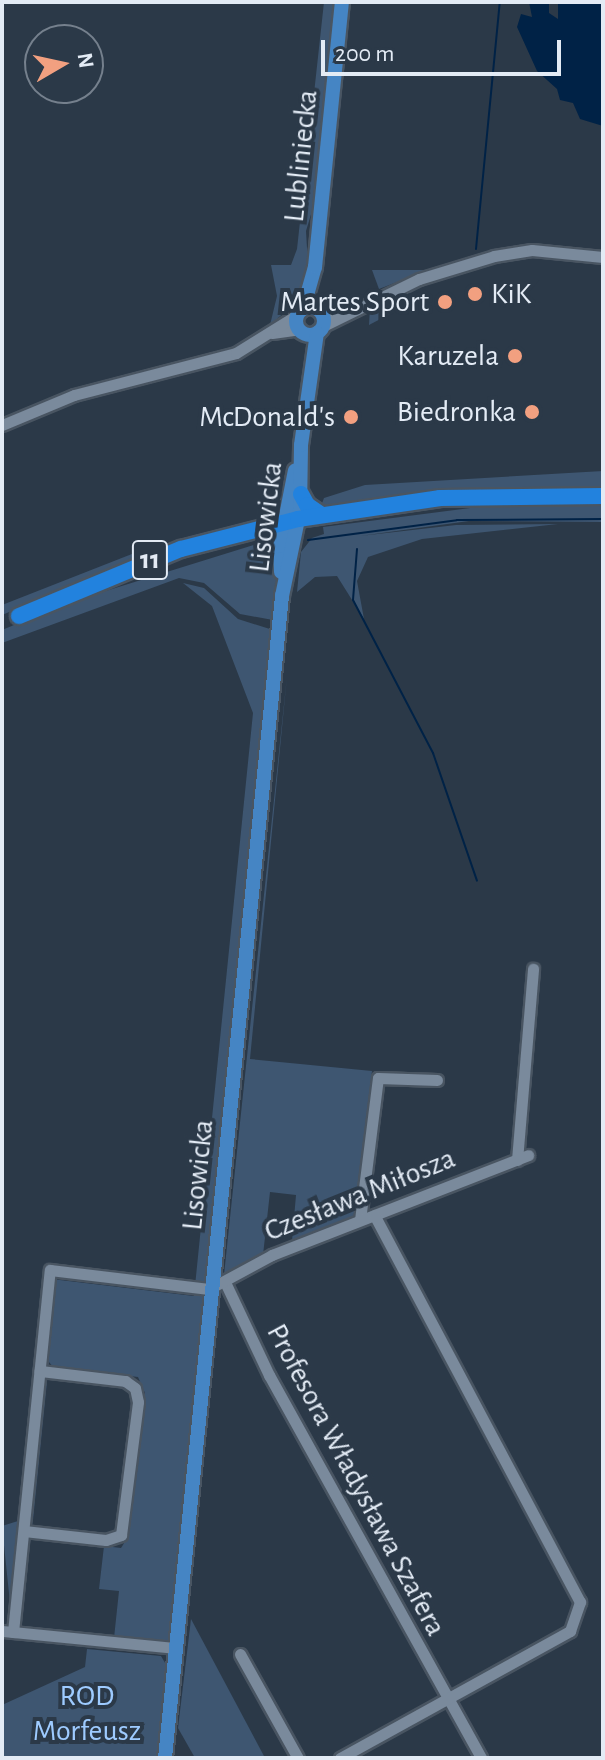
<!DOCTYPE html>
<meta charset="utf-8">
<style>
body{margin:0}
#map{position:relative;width:605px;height:1760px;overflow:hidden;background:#2b3948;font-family:"Alegreya Sans",sans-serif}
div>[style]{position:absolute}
.green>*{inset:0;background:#3e5671}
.water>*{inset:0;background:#002246}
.stream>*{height:2px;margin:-1px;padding:0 1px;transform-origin:1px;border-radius:1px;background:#002246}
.roads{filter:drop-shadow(2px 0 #495562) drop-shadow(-2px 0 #495562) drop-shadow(0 2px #495562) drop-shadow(0 -2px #495562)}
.minor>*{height:11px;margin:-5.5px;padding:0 5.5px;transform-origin:5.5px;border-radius:5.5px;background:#7a8a9c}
.major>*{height:14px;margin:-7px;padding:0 7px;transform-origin:7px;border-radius:7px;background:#4585c4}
.major>.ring{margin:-7px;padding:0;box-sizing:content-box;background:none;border:14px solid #4585c4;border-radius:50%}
.highway>*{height:16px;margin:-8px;padding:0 8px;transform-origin:8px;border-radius:8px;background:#2282de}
.dots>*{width:22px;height:22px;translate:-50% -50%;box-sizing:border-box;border:4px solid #2b3948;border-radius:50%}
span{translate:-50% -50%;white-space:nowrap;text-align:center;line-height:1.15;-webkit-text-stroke:8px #2b3948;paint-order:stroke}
.shield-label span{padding:2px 6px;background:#2b3948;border:2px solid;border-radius:6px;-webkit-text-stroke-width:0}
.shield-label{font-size:28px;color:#e3ebf5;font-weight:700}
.street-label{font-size:30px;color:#e3ebf5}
.poi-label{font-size:30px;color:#e3ebf5}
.left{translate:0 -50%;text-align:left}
.right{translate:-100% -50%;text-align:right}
.park-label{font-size:30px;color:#9ecbff}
.frame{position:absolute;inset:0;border:4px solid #e3ebf5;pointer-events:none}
.north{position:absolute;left:24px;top:24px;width:80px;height:80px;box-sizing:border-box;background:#2b3948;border:2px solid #75808d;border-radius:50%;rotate:81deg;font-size:22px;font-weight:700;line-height:32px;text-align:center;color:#e3ebf5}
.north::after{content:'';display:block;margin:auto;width:28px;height:36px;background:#f2a080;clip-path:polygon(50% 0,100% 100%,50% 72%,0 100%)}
.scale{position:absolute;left:321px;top:40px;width:240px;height:36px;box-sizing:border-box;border:4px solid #e3ebf5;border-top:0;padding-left:10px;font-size:24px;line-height:28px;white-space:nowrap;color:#e3ebf5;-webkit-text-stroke:6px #2b3948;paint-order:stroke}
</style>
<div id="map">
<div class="green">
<div style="clip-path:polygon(324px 2px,337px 2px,319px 188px,306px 231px,308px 265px,296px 302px,270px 325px,277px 296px,271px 265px,291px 265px,297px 249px)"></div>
<div style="clip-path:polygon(372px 270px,428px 270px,379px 289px)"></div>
<div style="clip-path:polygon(398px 296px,407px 305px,369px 325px,370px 308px)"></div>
<div style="clip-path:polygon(603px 471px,603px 492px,431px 493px,321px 506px,324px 498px,365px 485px)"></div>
<div style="clip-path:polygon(509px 503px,603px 503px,603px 522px,469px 521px,360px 536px,456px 525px,558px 524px,422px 539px,368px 557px,357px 581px,364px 619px,337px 576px,315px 577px,297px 592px,301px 552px,312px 538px,324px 534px,323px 527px)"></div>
<div style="clip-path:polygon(260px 543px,272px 546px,278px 566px,273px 620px,240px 614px,204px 583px,179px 578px,2px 643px,2px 630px,67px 603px)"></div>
<div style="clip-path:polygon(137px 552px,140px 558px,2px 615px,2px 605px)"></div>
<div style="clip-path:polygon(183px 583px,204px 588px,238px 619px,273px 630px,170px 1640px,165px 1644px,114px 1638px,119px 1591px,99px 1589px,104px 1546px,121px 1548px,128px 1537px,145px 1393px,138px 1377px,53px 1367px,49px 1362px,33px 1520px,31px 1533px,18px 1526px,10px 1603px,2px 1526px,18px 1521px,43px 1278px,194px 1296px,253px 713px,212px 606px)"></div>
<div style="clip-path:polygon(287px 676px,250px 1059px,372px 1071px,355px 1217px,292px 1241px,296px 1195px,270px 1192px,263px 1255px,224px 1275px)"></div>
<div style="clip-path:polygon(191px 1619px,265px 1758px,195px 1758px,178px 1728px)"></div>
<div style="clip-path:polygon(87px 1649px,161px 1656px,168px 1668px,161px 1758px,2px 1758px,2px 1705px,85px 1667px)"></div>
</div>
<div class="water">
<div style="clip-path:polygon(529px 2px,549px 2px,549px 13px,558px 19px,558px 2px,603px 2px,603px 126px,580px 119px,573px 103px,560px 100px,557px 89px,537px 71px,517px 27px,521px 14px,532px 17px)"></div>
</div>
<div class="stream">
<div style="left:476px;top:249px;width:248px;rotate:-84.5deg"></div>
<div style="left:308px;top:540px;width:150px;rotate:-7.6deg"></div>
<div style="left:457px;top:520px;width:146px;rotate:-0.4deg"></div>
<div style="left:357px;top:549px;width:51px;rotate:94.5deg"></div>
<div style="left:353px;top:600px;width:173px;rotate:62.4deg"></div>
<div style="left:433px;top:753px;width:135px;rotate:71deg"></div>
</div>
<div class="roads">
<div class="minor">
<div style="left:322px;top:313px;width:30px;rotate:-4deg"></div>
<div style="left:323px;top:326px;width:107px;rotate:-26.1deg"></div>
<div style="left:419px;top:279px;width:78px;rotate:-17deg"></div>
<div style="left:494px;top:256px;width:38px;rotate:-9deg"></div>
<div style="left:532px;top:250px;width:71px;rotate:5.6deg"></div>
<div style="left:272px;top:333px;width:27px;rotate:-8deg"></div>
<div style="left:2px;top:425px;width:78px;rotate:-22.6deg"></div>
<div style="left:74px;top:395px;width:167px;rotate:-14.5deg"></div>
<div style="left:236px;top:353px;width:72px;rotate:-31.9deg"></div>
<div style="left:517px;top:1160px;width:192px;rotate:-85.2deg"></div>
<div style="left:360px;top:1220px;width:143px;rotate:-82.8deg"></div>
<div style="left:378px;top:1078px;width:59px;rotate:1.9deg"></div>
<div style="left:225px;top:1282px;width:103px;rotate:64.7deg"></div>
<div style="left:269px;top:1375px;width:438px;rotate:61deg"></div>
<div style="left:24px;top:1531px;width:82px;rotate:6.3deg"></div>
<div style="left:106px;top:1540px;width:16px;rotate:-18deg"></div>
<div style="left:121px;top:1535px;width:134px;rotate:-82.7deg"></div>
<div style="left:138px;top:1402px;width:14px;rotate:-102deg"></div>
<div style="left:135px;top:1388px;width:12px;rotate:-145deg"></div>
<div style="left:125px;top:1381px;width:86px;rotate:-173.3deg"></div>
<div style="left:2px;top:1631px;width:175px;rotate:5.6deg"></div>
<div style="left:13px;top:1632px;width:364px;rotate:-84.2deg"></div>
<div style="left:50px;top:1270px;width:160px;rotate:6.8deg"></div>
<div style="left:209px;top:1289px;width:72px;rotate:-28.4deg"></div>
<div style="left:272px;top:1255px;width:275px;rotate:-21.3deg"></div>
<div style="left:240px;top:1654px;width:119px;rotate:60.9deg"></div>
<div style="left:340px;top:1758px;width:263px;rotate:-28.9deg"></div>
<div style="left:570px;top:1631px;width:31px;rotate:-71deg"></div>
<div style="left:580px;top:1602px;width:438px;rotate:-118deg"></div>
</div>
<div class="major">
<div class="ring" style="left:296px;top:307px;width:14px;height:14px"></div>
<div style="left:303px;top:309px;width:44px;rotate:-74.1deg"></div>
<div style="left:315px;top:267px;width:266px;rotate:-84.2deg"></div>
<div style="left:281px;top:572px;width:26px;rotate:-92deg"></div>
<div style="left:280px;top:546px;width:77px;rotate:-78.8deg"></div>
<div style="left:165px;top:1758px;width:1168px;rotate:-84.25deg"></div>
<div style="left:282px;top:596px;width:88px;rotate:-78.2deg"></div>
<div style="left:300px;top:510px;width:65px;rotate:-89.1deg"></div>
<div style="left:301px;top:445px;width:113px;rotate:-81.9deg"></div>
</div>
<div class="highway">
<div style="left:301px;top:494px;width:13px;rotate:61deg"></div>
<div style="left:307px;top:505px;width:18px;rotate:34deg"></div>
<div style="left:19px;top:616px;width:175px;rotate:-22.5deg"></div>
<div style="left:181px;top:549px;width:121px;rotate:-14.4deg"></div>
<div style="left:298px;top:519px;width:144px;rotate:-8.4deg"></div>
<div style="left:440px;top:498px;width:163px;rotate:-0.7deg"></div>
</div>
</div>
<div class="dots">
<div style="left:475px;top:294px;background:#f2a080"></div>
<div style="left:445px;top:302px;background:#f2a080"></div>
<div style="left:515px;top:356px;background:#f2a080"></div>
<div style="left:532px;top:412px;background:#f2a080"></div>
<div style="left:351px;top:417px;background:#f2a080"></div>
</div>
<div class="shield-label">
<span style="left:150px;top:560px">11</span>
</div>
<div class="street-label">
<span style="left:301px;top:156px;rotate:-84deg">Lubliniecka</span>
<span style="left:266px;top:517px;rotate:-83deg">Lisowicka</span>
<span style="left:198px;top:1175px;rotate:-84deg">Lisowicka</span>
<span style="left:360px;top:1195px;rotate:-22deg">Czesława Miłosza</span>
<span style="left:356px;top:1480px;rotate:62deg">Profesora Władysława Szafera</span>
</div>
<div class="poi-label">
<span class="left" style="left:491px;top:294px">KiK</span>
<span class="right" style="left:429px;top:302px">Martes Sport</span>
<span class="right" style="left:499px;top:356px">Karuzela</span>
<span class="right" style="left:516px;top:412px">Biedronka</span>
<span class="right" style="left:335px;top:417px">McDonald's</span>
</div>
<div class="park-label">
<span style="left:87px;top:1713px">ROD<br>Morfeusz</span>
</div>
<div class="frame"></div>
<div class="north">N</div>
<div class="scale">200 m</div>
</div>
